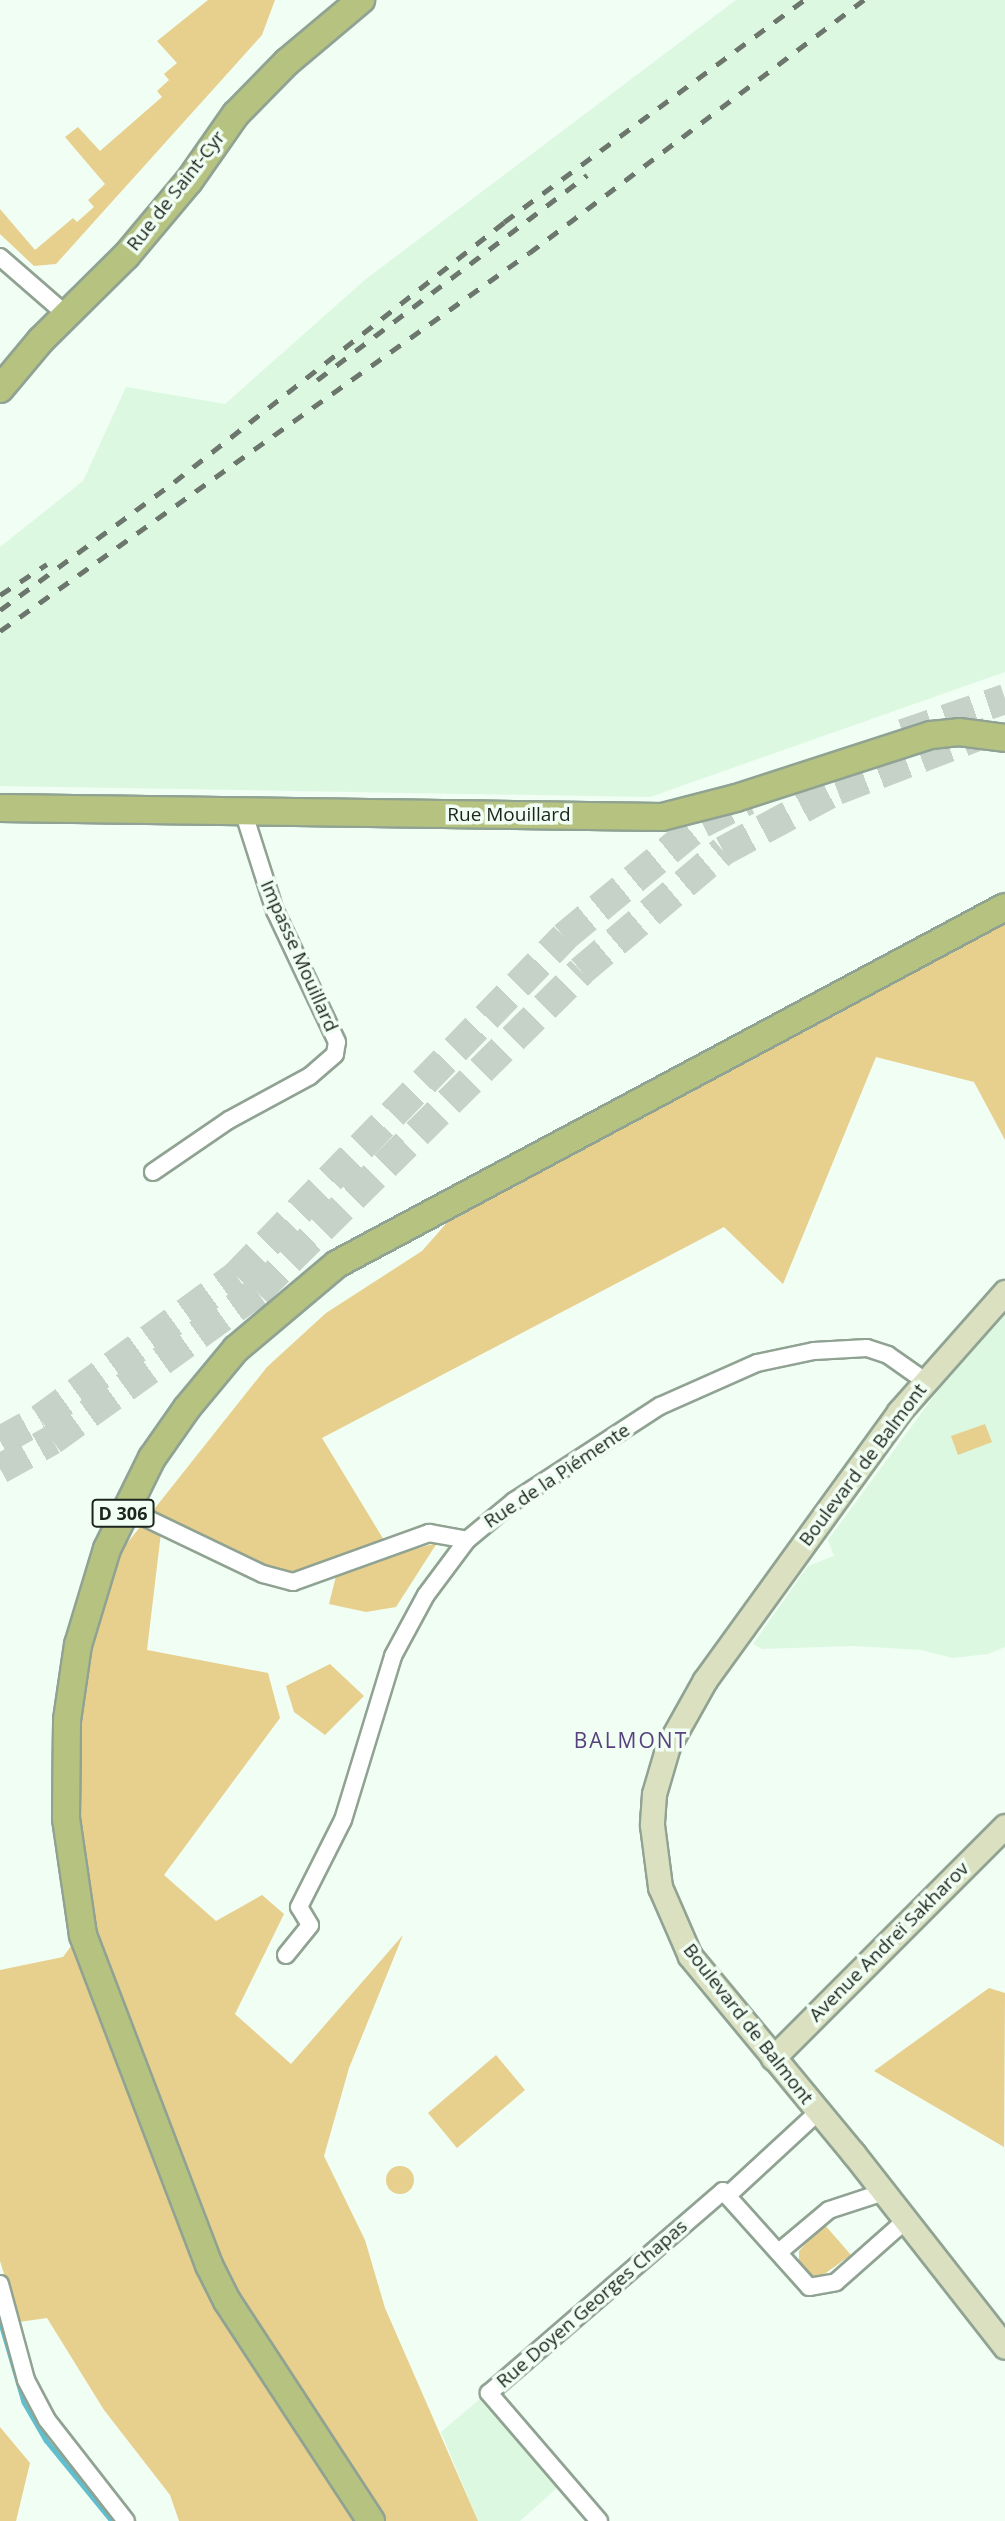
<!DOCTYPE html>
<meta charset="utf-8">
<style>
body{margin:0}
#map{position:relative;width:1005px;height:2521px;overflow:hidden;background:#f1fef3;font-family:"Open Sans",sans-serif}
div>[style]{position:absolute}
.built>*{inset:0;background:#dcf8e1}
.green>*{inset:0;background:#e7cf8d}
.round{border-radius:50%}
.stream>*{height:4.5px;margin:-2.25px;padding:0 2.25px;transform-origin:2.25px;border-radius:2.25px;background:#60bece}
.highway-tunnel>*{height:30px;margin-top:-15px;transform-origin:0;background:repeating-linear-gradient(90deg,#c6d2c8 0 30px,transparent 0 45px)}
.roads{filter:drop-shadow(2px 0 #90a393) drop-shadow(-2px 0 #90a393) drop-shadow(0 2px #90a393) drop-shadow(0 -2px #90a393)}
.street>*{height:16px;margin:-8px;padding:0 8px;transform-origin:8px;border-radius:8px;background:#fff}
.secondary>*{height:23px;margin:-11.5px;padding:0 11.5px;transform-origin:11.5px;border-radius:11.5px;background:#dae0c0}
.primary>*{height:26px;margin:-13px;padding:0 13px;transform-origin:13px;border-radius:13px;background:#b5c280}
.rail>*{height:4.5px;margin-top:-2.25px;transform-origin:0;background:repeating-linear-gradient(90deg,#6c766d 0 12px,transparent 0 24px)}
span{translate:-50% -50%;white-space:nowrap;text-align:center;line-height:1.15;-webkit-text-stroke:7px #f1fef3;paint-order:stroke}
.shield-label span{padding:2px 5px;background:#f1fef3;border:2px solid;border-radius:5px;-webkit-text-stroke-width:0}
.shield-label{font-size:18px;color:#1c241d;font-weight:700}
.street-label{font-size:19px;color:#1c241d}
.neighbourhood-label{font-size:21px;color:#57417e;letter-spacing:2px}
</style>
<div id="map">
<div class="built">
<div style="clip-path:polygon(736px 0,1005px 0,1005px 672px,650px 797px,0 786px,0 547px,83px 481px,126px 387px,225px 404px,366px 279px)"></div>
<div style="clip-path:polygon(1005px 1315px,1005px 1647px,988px 1654px,953px 1658px,921px 1650px,854px 1646px,762px 1649px,753px 1644px,808px 1566px,834px 1556px,828px 1540px,939px 1389px)"></div>
<div style="clip-path:polygon(480px 2399px,557px 2488px,520px 2521px,478px 2521px,441px 2432px)"></div>
</div>
<div class="green">
<div style="clip-path:polygon(208px 0,275px 0,262px 35px,56px 264px,34px 266px,0 234px,0 209px,35px 250px,73px 218px,77px 222px,94px 207px,88px 200px,105px 184px,65px 137px,78px 127px,100px 151px,162px 97px,157px 91px,169px 80px,164px 74px,177px 63px,157px 41px)"></div>
<div style="clip-path:polygon(1005px 917px,1005px 1140px,974px 1082px,876px 1057px,783px 1284px,724px 1227px,322px 1438px,393px 1555px,437px 1543px,396px 1607px,366px 1612px,329px 1604px,337px 1572px,293px 1582px,163px 1516px,147px 1650px,268px 1673px,280px 1718px,164px 1875px,216px 1921px,262px 1895px,284px 1914px,235px 2014px,291px 2064px,403px 1935px,349px 2068px,324px 2156px,365px 2240px,385px 2308px,478px 2521px,179px 2521px,170px 2495px,104px 2410px,47px 2318px,19px 2322px,0 2261px,0 1970px,63px 1957px,86px 1926px,74px 1863px,74px 1714px,85px 1643px,113px 1561px,267px 1367px,326px 1313px,422px 1251px,452px 1217px)"></div>
<div style="clip-path:polygon(985px 1424px,992px 1442px,958px 1455px,951px 1436px)"></div>
<div style="clip-path:polygon(330px 1664px,364px 1696px,325px 1735px,294px 1712px,286px 1686px)"></div>
<div style="clip-path:polygon(989px 1988px,1005px 1993px,1004px 2147px,874px 2071px)"></div>
<div style="clip-path:polygon(496px 2055px,525px 2090px,457px 2148px,428px 2113px)"></div>
<div class="round" style="left:386px;top:2166px;width:28px;height:28px"></div>
<div style="clip-path:polygon(824px 2224px,851px 2255px,820px 2277px,808px 2275px,799px 2265px,799px 2251px)"></div>
<div style="clip-path:polygon(0 2427px,30px 2463px,16px 2521px,0 2521px)"></div>
</div>
<div class="stream">
<div style="left:0;top:2320px;width:85px;rotate:73.7deg"></div>
<div style="left:24px;top:2402px;width:44px;rotate:59.9deg"></div>
<div style="left:46px;top:2440px;width:104px;rotate:50.8deg"></div>
</div>
<div class="highway-tunnel">
<div style="left:903px;top:734px;width:108px;rotate:-18.9deg"></div>
<div style="left:0;top:1441px;width:46px;rotate:-28.8deg"></div>
<div style="left:40px;top:1419px;width:243px;rotate:-36.1deg"></div>
<div style="left:236px;top:1276px;width:472px;rotate:-45.9deg"></div>
<div style="left:564px;top:937px;width:179px;rotate:-39.6deg"></div>
<div style="left:702px;top:823px;width:51px;rotate:-26.6deg"></div>
<div style="left:0;top:1469px;width:60px;rotate:-29.1deg"></div>
<div style="left:52px;top:1440px;width:253px;rotate:-35.8deg"></div>
<div style="left:257px;top:1292px;width:456px;rotate:-44.7deg"></div>
<div style="left:581px;top:971px;width:186px;rotate:-40.2deg"></div>
<div style="left:723px;top:851px;width:129px;rotate:-28.2deg"></div>
<div style="left:837px;top:790px;width:162px;rotate:-21deg"></div>
</div>
<div class="roads">
<div class="street">
<div style="left:0;top:257px;width:91px;rotate:41deg"></div>
<div style="left:153px;top:1172px;width:92px;rotate:-34.4deg"></div>
<div style="left:229px;top:1120px;width:92px;rotate:-28.5deg"></div>
<div style="left:310px;top:1076px;width:33px;rotate:-41deg"></div>
<div style="left:335px;top:1054px;width:12px;rotate:-81deg"></div>
<div style="left:337px;top:1042px;width:145px;rotate:-115.3deg"></div>
<div style="left:275px;top:911px;width:105px;rotate:-107.7deg"></div>
<div style="left:125px;top:1508px;width:153px;rotate:25.6deg"></div>
<div style="left:263px;top:1574px;width:31px;rotate:15deg"></div>
<div style="left:293px;top:1582px;width:145px;rotate:-19.8deg"></div>
<div style="left:429px;top:1533px;width:39px;rotate:10deg"></div>
<div style="left:286px;top:1955px;width:38px;rotate:-51deg"></div>
<div style="left:310px;top:1925px;width:21px;rotate:-121deg"></div>
<div style="left:299px;top:1907px;width:97px;rotate:-63.2deg"></div>
<div style="left:343px;top:1820px;width:171px;rotate:-73deg"></div>
<div style="left:393px;top:1656px;width:69px;rotate:-61.6deg"></div>
<div style="left:426px;top:1595px;width:69px;rotate:-53.3deg"></div>
<div style="left:467px;top:1540px;width:61px;rotate:-39.7deg"></div>
<div style="left:514px;top:1501px;width:174px;rotate:-33.1deg"></div>
<div style="left:660px;top:1406px;width:106px;rotate:-23.9deg"></div>
<div style="left:757px;top:1363px;width:58px;rotate:-11.9deg"></div>
<div style="left:814px;top:1351px;width:53px;rotate:-3.2deg"></div>
<div style="left:867px;top:1348px;width:22px;rotate:18deg"></div>
<div style="left:888px;top:1355px;width:45px;rotate:35.1deg"></div>
<div style="left:727px;top:2196px;width:124px;rotate:-42.7deg"></div>
<div style="left:779px;top:2252px;width:65px;rotate:-40deg"></div>
<div style="left:829px;top:2210px;width:55px;rotate:-18.1deg"></div>
<div style="left:0;top:2284px;width:99px;rotate:74.8deg"></div>
<div style="left:26px;top:2380px;width:45px;rotate:62.3deg"></div>
<div style="left:47px;top:2420px;width:128px;rotate:52deg"></div>
<div style="left:599px;top:2521px;width:169px;rotate:-130.7deg"></div>
<div style="left:489px;top:2393px;width:309px;rotate:-40.8deg"></div>
<div style="left:723px;top:2191px;width:129px;rotate:48.1deg"></div>
<div style="left:809px;top:2287px;width:27px;rotate:-10deg"></div>
<div style="left:836px;top:2282px;width:92px;rotate:-41.5deg"></div>
</div>
<div class="secondary">
<div style="left:1005px;top:1292px;width:160px;rotate:131.5deg"></div>
<div style="left:899px;top:1412px;width:331px;rotate:125.9deg"></div>
<div style="left:705px;top:1680px;width:76px;rotate:119.3deg"></div>
<div style="left:668px;top:1746px;width:50px;rotate:106.3deg"></div>
<div style="left:654px;top:1794px;width:31px;rotate:94deg"></div>
<div style="left:652px;top:1825px;width:63px;rotate:82.6deg"></div>
<div style="left:660px;top:1887px;width:75px;rotate:66.5deg"></div>
<div style="left:690px;top:1956px;width:256px;rotate:50.4deg"></div>
<div style="left:853px;top:2153px;width:246px;rotate:51.9deg"></div>
<div style="left:773px;top:2058px;width:328px;rotate:-45deg"></div>
</div>
<div class="primary">
<div style="left:0;top:389px;width:64px;rotate:-50.1deg"></div>
<div style="left:41px;top:340px;width:120px;rotate:-44.7deg"></div>
<div style="left:126px;top:256px;width:98px;rotate:-50deg"></div>
<div style="left:189px;top:181px;width:82px;rotate:-55deg"></div>
<div style="left:236px;top:114px;width:73px;rotate:-45.6deg"></div>
<div style="left:287px;top:62px;width:97px;rotate:-40deg"></div>
<div style="left:0;top:808px;width:662px;rotate:0.78deg"></div>
<div style="left:662px;top:817px;width:76px;rotate:-14.4deg"></div>
<div style="left:736px;top:798px;width:205px;rotate:-17.9deg"></div>
<div style="left:931px;top:735px;width:28px;rotate:-6deg"></div>
<div style="left:959px;top:732px;width:46px;rotate:7.4deg"></div>
<div style="left:371px;top:2521px;width:263px;rotate:-123.2deg"></div>
<div style="left:227px;top:2301px;width:40px;rotate:-116.6deg"></div>
<div style="left:209px;top:2265px;width:353px;rotate:-110.9deg"></div>
<div style="left:83px;top:1935px;width:117px;rotate:-98.3deg"></div>
<div style="left:66px;top:1819px;width:99px;rotate:-89.4deg"></div>
<div style="left:67px;top:1720px;width:76px;rotate:-81.7deg"></div>
<div style="left:78px;top:1645px;width:100px;rotate:-73.2deg"></div>
<div style="left:107px;top:1549px;width:102px;rotate:-63.7deg"></div>
<div style="left:152px;top:1458px;width:61px;rotate:-55deg"></div>
<div style="left:187px;top:1408px;width:77px;rotate:-50.3deg"></div>
<div style="left:236px;top:1349px;width:132px;rotate:-40.1deg"></div>
<div style="left:337px;top:1264px;width:757px;rotate:-28.12deg"></div>
</div>
</div>
<div class="rail">
<div style="left:317px;top:380px;width:339px;rotate:-37.2deg"></div>
<div style="left:0;top:595px;width:56px;rotate:-33.4deg"></div>
<div style="left:0;top:610px;width:216px;rotate:-36.3deg"></div>
<div style="left:174px;top:482px;width:420px;rotate:-38.2deg"></div>
<div style="left:504px;top:222px;width:373px;rotate:-36.5deg"></div>
<div style="left:0;top:631px;width:650px;rotate:-35.55deg"></div>
<div style="left:529px;top:253px;width:420px;rotate:-37.1deg"></div>
</div>
<div class="shield-label">
<span style="left:123px;top:1513px">D 306</span>
</div>
<div class="street-label">
<span style="left:176px;top:191px;rotate:-52deg">Rue de Saint-Cyr</span>
<span style="left:509px;top:815px">Rue Mouillard</span>
<span style="left:299px;top:956px;rotate:66deg">Impasse Mouillard</span>
<span style="left:863px;top:1465px;rotate:-53deg">Boulevard de Balmont</span>
<span style="left:557px;top:1476px;rotate:-34deg">Rue de la Piémente</span>
<span style="left:889px;top:1942px;rotate:-45deg">Avenue Andreï Sakharov</span>
<span style="left:748px;top:2024px;rotate:52deg">Boulevard de Balmont</span>
<span style="left:592px;top:2304px;rotate:-41deg">Rue Doyen Georges Chapas</span>
</div>
<div class="neighbourhood-label">
<span style="left:631px;top:1740px">BALMONT</span>
</div>
</div>
